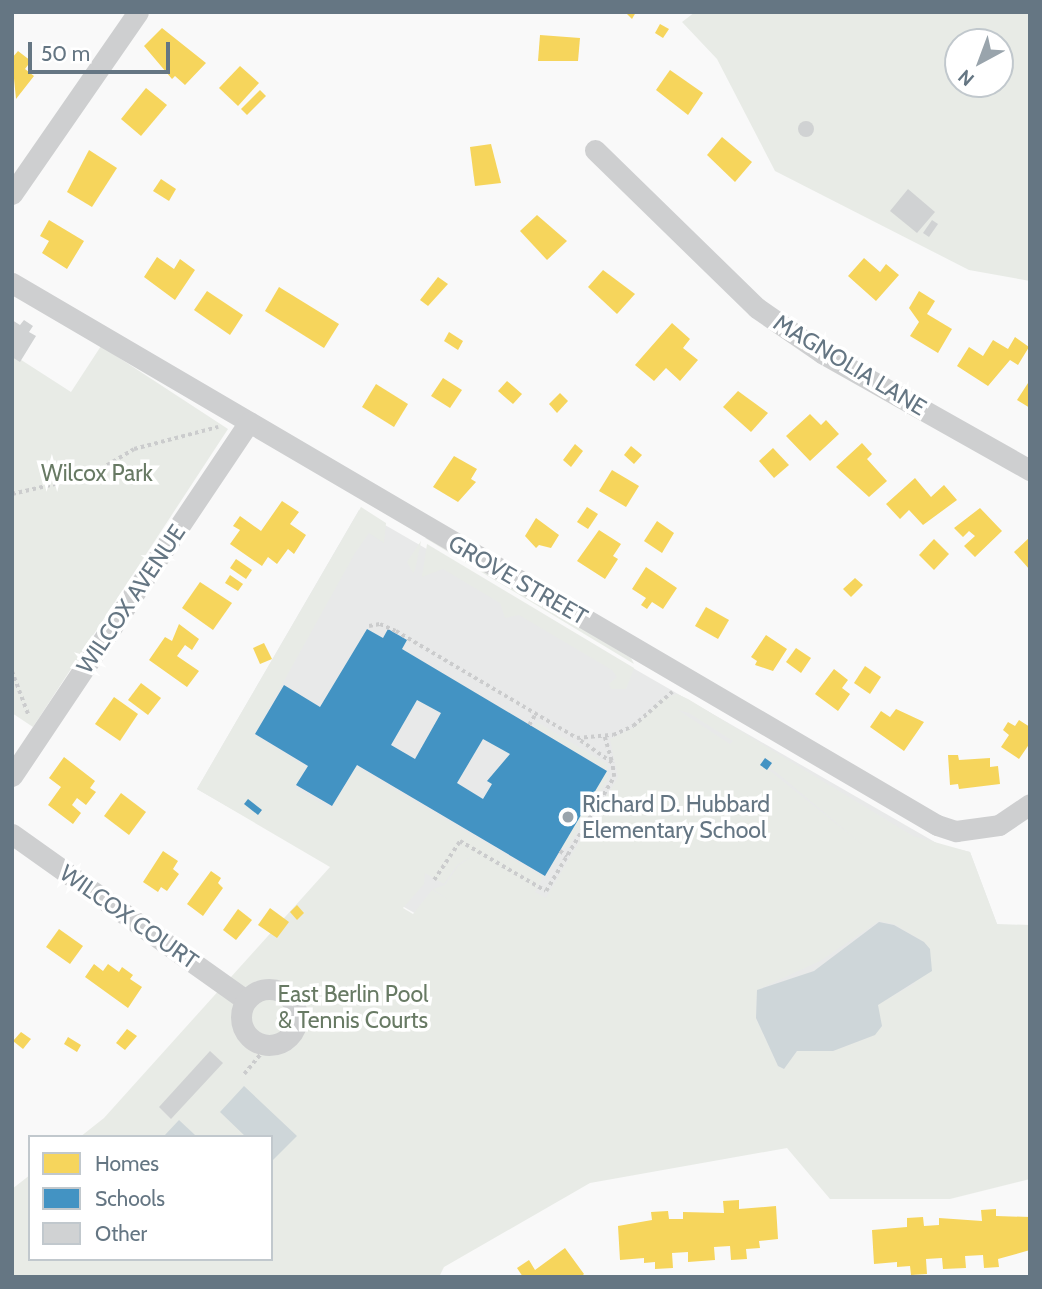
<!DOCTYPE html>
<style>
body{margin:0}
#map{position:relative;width:1042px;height:1289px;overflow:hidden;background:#f9f9f9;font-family:Cabin,sans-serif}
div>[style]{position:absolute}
.built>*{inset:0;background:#e8e9e9}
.green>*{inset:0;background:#e8ebe6}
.water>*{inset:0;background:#ced6d9}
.homes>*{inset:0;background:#f6d55c}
.schools>*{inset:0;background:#4393c3}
.building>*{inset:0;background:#d0d2d3}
.round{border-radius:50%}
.path>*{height:3.5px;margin-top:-1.75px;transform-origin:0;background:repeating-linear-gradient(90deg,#cbcccd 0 3.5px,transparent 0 7px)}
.minor>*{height:21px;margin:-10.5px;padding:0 10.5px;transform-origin:10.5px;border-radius:10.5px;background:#cecfd0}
.minor>.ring{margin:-10.5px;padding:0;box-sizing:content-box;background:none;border:21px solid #cecfd0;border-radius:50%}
.dots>*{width:19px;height:19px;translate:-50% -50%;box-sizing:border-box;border:4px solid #fff;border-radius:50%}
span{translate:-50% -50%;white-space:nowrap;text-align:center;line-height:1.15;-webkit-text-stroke:7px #fff;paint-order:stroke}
.street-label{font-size:23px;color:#657683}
.park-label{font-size:23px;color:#687a64}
.poi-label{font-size:23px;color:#657683}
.left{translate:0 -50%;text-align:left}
.frame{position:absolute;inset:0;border:14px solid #657683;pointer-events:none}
.legend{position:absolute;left:28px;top:1135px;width:245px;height:126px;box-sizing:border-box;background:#fff;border:2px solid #c1c8cd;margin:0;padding:9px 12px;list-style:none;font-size:21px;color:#657683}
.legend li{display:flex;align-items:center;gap:14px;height:35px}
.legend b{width:35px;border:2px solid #c1c8cd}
.north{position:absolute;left:944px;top:28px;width:70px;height:70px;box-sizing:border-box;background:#fff;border:2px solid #c1c8cd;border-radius:50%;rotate:221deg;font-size:19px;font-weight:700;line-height:28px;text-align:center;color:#657683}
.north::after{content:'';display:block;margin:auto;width:24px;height:32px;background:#99a4ac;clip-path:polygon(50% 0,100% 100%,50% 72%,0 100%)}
.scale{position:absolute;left:28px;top:42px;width:142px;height:32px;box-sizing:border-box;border:4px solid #657683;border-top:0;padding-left:9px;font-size:21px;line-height:24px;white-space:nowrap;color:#657683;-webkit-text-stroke:5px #fff;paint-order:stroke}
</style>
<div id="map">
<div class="built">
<div style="clip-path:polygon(359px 510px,940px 845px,970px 852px,997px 924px,793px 1129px,197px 789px)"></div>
</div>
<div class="green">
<div style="clip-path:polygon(evenodd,695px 12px,1030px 12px,1030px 281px,969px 270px,775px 171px,717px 59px,682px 22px,695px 12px,958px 42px,1000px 42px,1000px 84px,958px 84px,958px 42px)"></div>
<div style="clip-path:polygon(101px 346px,228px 429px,33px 727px,12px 713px,12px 354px,71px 392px)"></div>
<div style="clip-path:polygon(evenodd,361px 507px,386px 523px,384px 543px,369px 533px,355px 553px,254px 735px,306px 767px,294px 788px,331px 809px,356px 767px,543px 877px,535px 892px,546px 898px,618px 777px,610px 739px,634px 727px,662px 699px,677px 694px,688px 699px,913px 836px,970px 852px,997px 924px,1030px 925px,1030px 1179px,950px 1199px,830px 1199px,787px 1148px,590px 1183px,444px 1267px,439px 1277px,12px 1277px,12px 1189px,30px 1175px,30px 1259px,271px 1259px,271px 1137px,80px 1137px,104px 1118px,330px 867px,197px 789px,361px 507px,678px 710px,689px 713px,733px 741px,730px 744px,678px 710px,361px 507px,765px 758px,772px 763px,769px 768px,776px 772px,863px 845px,760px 763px,765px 758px,361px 507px,475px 854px,458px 866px,445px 885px,433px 889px,447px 899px,432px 890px,413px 914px,403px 908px,424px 884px,425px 873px,444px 884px,457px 865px,475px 854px,361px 507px,879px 921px,894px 924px,924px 942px,914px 984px,877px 1005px,882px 1026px,833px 1051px,797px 1051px,784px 1069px,778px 1066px,756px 1019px,757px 990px,820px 961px,879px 921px)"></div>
<div style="clip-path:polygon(425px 538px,432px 538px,631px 658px,634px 664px)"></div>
<div style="clip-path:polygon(421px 541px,415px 570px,413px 573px,407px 562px)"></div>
<div style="clip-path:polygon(427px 544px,634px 668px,626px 689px,611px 689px,609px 684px,617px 677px,612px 670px,519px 615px,505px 618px,500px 603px,443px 569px,422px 577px)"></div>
<div style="clip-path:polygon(537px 722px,607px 764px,608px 779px,597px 797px,592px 797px,607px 770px,534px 727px)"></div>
<div style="clip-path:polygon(589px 801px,591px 808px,568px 847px,561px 848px)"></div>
</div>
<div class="water">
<div style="clip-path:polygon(879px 922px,894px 925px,924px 942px,930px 949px,932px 971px,878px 1005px,882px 1026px,875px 1035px,833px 1051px,797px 1051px,784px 1069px,778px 1066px,756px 1018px,757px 990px,814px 971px)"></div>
<div style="clip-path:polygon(244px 1086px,297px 1136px,271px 1162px,271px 1137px,246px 1137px,220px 1112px)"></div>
<div style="clip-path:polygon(179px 1120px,195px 1135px,194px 1137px,164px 1136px)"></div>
</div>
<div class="homes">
<div style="clip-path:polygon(625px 12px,636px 12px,632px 19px)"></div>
<div style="clip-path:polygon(660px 24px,669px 29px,663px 38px,655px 33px)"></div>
<div style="clip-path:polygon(162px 28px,206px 63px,185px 85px,175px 76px,172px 79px,144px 46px)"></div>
<div style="clip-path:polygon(540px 35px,580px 38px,578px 61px,538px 61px)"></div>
<div style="clip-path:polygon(18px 51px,31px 61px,25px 69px,34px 76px,16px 99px,12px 58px)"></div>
<div style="clip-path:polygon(240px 66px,259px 83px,238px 106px,219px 88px)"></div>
<div style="clip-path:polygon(670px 70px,703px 93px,688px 115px,656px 90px)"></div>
<div style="clip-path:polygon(146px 88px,167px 105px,141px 136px,121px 119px)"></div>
<div style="clip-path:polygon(260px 90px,266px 96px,247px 115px,241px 109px)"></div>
<div style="clip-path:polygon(722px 137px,752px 162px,735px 182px,707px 155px)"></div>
<div style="clip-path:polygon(491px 144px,501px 183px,475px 186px,470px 147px)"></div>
<div style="clip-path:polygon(89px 150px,117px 168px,92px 207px,67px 192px)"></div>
<div style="clip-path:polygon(161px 179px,176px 189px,169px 201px,153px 191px)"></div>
<div style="clip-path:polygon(537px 215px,567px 241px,547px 260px,520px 231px)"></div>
<div style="clip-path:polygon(49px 220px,84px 241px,67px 269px,42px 253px,49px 241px,40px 236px)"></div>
<div style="clip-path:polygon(157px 257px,174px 269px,180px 259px,195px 270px,175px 300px,144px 277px)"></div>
<div style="clip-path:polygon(864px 258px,880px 272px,886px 264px,899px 275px,876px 301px,848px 276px)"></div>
<div style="clip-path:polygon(603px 270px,635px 294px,617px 314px,588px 287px)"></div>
<div style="clip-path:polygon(438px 277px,448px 284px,428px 306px,420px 300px)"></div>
<div style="clip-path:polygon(279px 287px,339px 324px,324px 348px,265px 311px)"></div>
<div style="clip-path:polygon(207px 291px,243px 315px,230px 335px,194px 310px)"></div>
<div style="clip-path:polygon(919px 291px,935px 301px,927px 314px,952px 329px,938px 353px,910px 336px,919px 322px,909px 308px)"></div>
<div style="clip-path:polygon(672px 323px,690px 339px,683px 348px,698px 360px,680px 381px,666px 368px,654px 381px,635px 365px)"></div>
<div style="clip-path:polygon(449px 332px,463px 341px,458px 350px,444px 341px)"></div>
<div style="clip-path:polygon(1015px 337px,1029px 347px,1018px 365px,1010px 360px,988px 386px,957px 366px,969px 347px,983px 356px,993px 340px,1008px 349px)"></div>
<div style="clip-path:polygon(443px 378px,462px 390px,450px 408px,431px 396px)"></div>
<div style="clip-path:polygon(1030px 380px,1030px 408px,1017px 400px)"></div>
<div style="clip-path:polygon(507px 381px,522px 394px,513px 404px,498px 391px)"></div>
<div style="clip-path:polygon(376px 384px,408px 404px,394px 427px,362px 407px)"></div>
<div style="clip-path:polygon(738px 391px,768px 413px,751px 432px,723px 407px)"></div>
<div style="clip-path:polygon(560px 393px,568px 401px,557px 413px,549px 404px)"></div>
<div style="clip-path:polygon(810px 414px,821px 425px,826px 420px,839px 434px,810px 461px,786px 436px)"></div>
<div style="clip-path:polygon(862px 443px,872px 454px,867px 459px,887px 481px,869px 497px,836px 467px)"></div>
<div style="clip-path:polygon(575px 444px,583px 451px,571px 467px,563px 460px)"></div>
<div style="clip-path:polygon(631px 446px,642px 455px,634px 464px,624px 455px)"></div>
<div style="clip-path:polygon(773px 448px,789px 465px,774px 478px,759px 461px)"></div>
<div style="clip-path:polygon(454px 456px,477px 469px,471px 479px,476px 482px,458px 502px,433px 487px)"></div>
<div style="clip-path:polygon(612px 470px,639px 486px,626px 507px,599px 491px)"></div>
<div style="clip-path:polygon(915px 478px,931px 497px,944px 485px,957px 500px,923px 525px,909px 510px,900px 519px,886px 504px)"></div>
<div style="clip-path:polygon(282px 501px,299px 512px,290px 524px,306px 535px,294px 554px,288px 549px,277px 564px,268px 557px,262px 566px,230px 544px,240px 530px,233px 526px,240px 516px,261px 531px)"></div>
<div style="clip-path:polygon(587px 507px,598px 514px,588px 529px,577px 522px)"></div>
<div style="clip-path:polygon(980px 508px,1002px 531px,975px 557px,964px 546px,975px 536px,969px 531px,963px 537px,954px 528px)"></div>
<div style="clip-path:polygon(536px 518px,559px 535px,551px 548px,539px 545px,536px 548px,525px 536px)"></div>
<div style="clip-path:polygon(657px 521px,674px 533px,662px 553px,644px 541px)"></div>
<div style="clip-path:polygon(599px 530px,621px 544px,613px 556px,618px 559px,605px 579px,577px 561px)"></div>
<div style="clip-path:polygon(1030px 537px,1030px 570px,1014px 552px)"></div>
<div style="clip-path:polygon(934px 539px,949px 554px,934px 570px,919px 555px)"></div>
<div style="clip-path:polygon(236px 559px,252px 570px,246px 579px,230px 568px)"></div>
<div style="clip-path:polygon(646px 567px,677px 588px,663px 609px,652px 602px,647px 609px,641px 605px,646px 598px,632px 589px)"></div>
<div style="clip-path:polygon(230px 575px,243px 584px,238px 591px,225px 583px)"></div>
<div style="clip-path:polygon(855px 578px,863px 585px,851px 597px,843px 589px)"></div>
<div style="clip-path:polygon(200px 582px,232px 603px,213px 630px,182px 608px)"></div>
<div style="clip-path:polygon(706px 607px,729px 620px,718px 639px,695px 626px)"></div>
<div style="clip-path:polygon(179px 624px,199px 639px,192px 650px,185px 645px,177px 656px,199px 671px,187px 687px,149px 660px,165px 637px,172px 641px)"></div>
<div style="clip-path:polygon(766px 635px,787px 649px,773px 671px,755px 665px,757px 661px,751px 657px)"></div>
<div style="clip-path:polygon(264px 643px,272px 659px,260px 664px,253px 648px)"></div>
<div style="clip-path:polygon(796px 648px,811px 658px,801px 673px,786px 662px)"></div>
<div style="clip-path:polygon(865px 666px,881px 677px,870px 694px,854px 683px)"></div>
<div style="clip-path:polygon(834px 669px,848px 680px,842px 688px,850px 694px,838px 711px,815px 694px)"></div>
<div style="clip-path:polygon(141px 683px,161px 698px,148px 715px,128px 700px)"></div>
<div style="clip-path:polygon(114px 697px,138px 714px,120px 741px,95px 724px)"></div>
<div style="clip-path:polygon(896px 709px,924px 722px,904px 751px,870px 727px,881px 711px,890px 717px)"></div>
<div style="clip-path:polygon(1019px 720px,1030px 727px,1030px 743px,1019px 759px,1001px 747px,1009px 735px,1003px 730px,1008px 722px,1015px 726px)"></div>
<div style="clip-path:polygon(948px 755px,958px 755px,959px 760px,990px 758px,990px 767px,998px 766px,1000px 784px,959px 789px,958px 784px,950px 785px)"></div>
<div style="clip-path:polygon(64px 757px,95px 781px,90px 788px,96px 792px,86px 805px,77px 798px,72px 805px,81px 813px,73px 824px,48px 805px,61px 787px,49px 778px)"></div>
<div style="clip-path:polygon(121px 793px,146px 812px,129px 835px,104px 816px)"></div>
<div style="clip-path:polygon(163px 851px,178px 861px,173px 869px,179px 874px,167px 891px,161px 887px,158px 892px,143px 882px)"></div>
<div style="clip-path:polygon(211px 871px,221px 878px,218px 883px,223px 888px,203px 916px,187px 904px)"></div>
<div style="clip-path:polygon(297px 905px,304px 913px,297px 920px,290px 912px)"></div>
<div style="clip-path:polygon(270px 908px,289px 922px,277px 938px,258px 925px)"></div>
<div style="clip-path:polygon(238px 909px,252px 920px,236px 940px,223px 930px)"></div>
<div style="clip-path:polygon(59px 929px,83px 946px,70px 964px,46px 947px)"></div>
<div style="clip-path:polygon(94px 964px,103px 971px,108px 964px,119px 972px,122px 967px,133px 975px,130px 979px,142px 987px,128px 1008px,85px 977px)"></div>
<div style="clip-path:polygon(127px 1029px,137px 1036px,125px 1050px,116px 1043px)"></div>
<div style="clip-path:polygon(21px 1032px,31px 1039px,23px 1049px,13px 1041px)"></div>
<div style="clip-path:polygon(68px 1037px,81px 1045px,77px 1052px,64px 1044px)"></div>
<div style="clip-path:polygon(739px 1200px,739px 1209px,776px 1206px,778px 1239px,759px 1241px,760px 1248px,746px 1249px,747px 1259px,731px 1260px,730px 1246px,714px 1247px,715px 1260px,688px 1262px,688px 1252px,672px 1253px,673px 1268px,655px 1269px,655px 1262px,644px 1263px,644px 1258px,620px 1260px,618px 1226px,652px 1220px,651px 1212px,668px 1211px,669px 1219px,683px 1219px,683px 1212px,724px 1213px,723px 1201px)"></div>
<div style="clip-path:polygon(996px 1209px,996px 1216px,1030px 1217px,1030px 1250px,998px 1259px,999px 1267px,984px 1268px,983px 1255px,965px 1256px,966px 1268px,943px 1269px,942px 1258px,926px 1259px,927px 1274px,911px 1275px,910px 1266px,897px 1267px,897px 1262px,874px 1264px,872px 1230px,907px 1227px,907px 1218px,923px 1217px,924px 1226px,939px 1225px,939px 1218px,982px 1221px,981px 1210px)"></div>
<div style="clip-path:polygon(565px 1248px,584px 1274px,581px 1277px,523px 1277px,517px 1268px,529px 1260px,535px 1270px)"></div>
</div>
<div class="schools">
<div style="clip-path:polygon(evenodd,367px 629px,383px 638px,388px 629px,407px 640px,402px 649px,607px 771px,545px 876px,357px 765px,332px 806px,296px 785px,308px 766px,255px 734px,284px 685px,320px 707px,367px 629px,417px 700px,441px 713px,415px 759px,391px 745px,417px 700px,367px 629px,483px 739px,510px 754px,487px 781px,492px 784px,483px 799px,457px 783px,483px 739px)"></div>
<div style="clip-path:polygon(765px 758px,772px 763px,767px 770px,760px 765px)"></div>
<div style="clip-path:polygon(248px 799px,262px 810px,258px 815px,244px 804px)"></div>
</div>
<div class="building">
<div class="round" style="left:798px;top:121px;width:16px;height:16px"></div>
<div style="clip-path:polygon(908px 189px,935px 212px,917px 233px,890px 211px)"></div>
<div style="clip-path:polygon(932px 220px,938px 224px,929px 237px,923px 233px)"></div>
<div style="clip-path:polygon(12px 320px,20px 325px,24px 320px,33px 326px,29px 332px,36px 336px,20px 362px,12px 357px)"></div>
<div style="clip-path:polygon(210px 1051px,223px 1063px,171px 1119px,159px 1107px)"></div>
</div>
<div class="path">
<div style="left:12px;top:494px;width:79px;rotate:-13.2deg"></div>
<div style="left:89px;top:476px;width:52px;rotate:-31deg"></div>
<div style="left:134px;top:449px;width:87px;rotate:-14.7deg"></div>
<div style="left:369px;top:626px;width:11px;rotate:-10deg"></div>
<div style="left:380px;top:624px;width:17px;rotate:24deg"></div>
<div style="left:396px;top:631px;width:210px;rotate:30.6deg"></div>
<div style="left:577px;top:738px;width:36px;rotate:-5deg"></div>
<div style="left:613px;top:735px;width:22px;rotate:-24deg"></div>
<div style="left:633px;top:726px;width:52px;rotate:-41.1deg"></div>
<div style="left:12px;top:671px;width:48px;rotate:69.3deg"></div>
<div style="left:529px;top:725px;width:12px;rotate:-59deg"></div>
<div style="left:605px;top:737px;width:25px;rotate:74deg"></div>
<div style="left:590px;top:799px;width:9px;rotate:32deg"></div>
<div style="left:560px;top:851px;width:9px;rotate:36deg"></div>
<div style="left:434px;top:880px;width:47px;rotate:-56.3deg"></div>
<div style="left:460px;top:841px;width:99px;rotate:30.2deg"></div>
<div style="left:546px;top:891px;width:133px;rotate:-59.2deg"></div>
<div style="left:614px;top:777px;width:14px;rotate:-98deg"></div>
<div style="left:612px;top:763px;width:40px;rotate:-145.1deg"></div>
<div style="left:244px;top:1074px;width:38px;rotate:-50deg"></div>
</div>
<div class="minor">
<div style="left:595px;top:150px;width:226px;rotate:44.3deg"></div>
<div style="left:757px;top:308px;width:79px;rotate:34.7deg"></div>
<div style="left:822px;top:353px;width:239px;rotate:29.4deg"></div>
<div style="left:12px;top:194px;width:221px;rotate:-55.3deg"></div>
<div style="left:12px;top:283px;width:1072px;rotate:30.37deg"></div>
<div style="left:937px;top:825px;width:20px;rotate:18deg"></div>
<div style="left:956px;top:831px;width:43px;rotate:-7.9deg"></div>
<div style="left:999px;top:825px;width:37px;rotate:-34deg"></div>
<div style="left:12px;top:776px;width:426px;rotate:-56.2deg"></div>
<div style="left:12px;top:834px;width:287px;rotate:35.4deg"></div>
<div class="ring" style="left:241px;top:989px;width:35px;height:35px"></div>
</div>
<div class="dots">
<div style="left:568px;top:817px;background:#99a4ac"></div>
</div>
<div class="street-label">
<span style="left:850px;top:365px;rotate:31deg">MAGNOLIA LANE</span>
<span style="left:518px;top:580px;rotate:30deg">GROVE STREET</span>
<span style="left:131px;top:599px;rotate:-56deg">WILCOX AVENUE</span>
<span style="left:129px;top:917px;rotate:35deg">WILCOX COURT</span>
</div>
<div class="park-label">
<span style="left:97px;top:473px">Wilcox Park</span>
<span style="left:353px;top:1007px">East Berlin Pool<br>&amp; Tennis Courts</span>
</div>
<div class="poi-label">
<span class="left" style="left:582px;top:817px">Richard D. Hubbard<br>Elementary School</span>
</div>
<div class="frame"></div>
<ul class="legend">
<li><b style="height:19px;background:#f6d55c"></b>Homes</li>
<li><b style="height:19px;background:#4393c3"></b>Schools</li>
<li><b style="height:19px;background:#d0d2d3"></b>Other</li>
</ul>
<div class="north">N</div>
<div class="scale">50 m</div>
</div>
